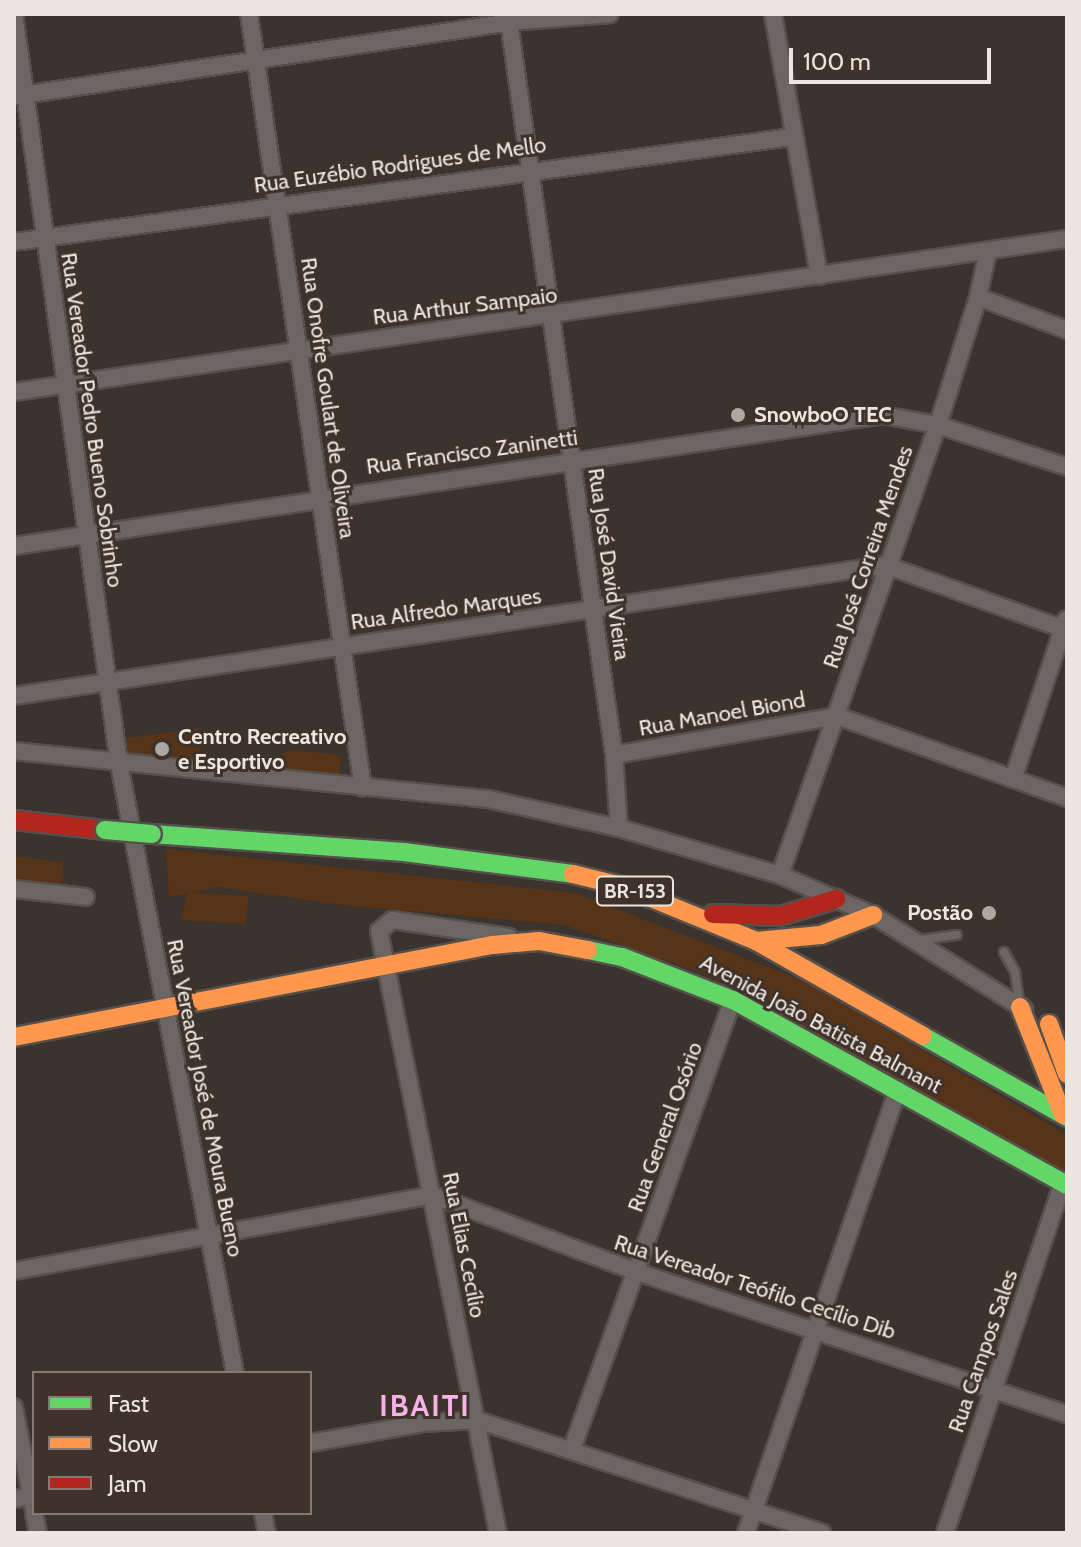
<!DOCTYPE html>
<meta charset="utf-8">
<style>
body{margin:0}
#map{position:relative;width:1081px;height:1547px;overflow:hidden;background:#3a332e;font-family:Cabin,sans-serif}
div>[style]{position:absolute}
.green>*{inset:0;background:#573418}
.roads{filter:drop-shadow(2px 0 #56504c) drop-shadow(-2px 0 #56504c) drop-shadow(0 2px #56504c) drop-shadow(0 -2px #56504c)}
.lane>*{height:8px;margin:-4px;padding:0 4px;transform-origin:4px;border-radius:4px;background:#6b6663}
.street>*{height:16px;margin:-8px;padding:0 8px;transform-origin:8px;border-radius:8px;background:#6b6663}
.fast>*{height:18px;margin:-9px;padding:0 9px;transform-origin:9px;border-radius:9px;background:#63d668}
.slow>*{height:18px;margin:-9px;padding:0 9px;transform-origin:9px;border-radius:9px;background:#ff974d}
.jam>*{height:18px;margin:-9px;padding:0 9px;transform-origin:9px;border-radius:9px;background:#b3261e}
.bridges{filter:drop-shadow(2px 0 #56504c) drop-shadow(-2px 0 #56504c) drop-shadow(0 2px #56504c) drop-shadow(0 -2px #56504c)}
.fast-bridge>*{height:18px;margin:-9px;padding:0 9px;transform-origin:9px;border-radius:9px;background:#63d668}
.dots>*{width:22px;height:22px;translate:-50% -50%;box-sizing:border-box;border:4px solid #3e322a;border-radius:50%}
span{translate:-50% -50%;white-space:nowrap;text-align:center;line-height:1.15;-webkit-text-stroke:6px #3e322a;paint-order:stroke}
.shield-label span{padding:2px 6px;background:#3e322a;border:2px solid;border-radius:6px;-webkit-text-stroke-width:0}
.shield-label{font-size:20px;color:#ede5e0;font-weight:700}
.street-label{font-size:22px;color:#ede5e0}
.poi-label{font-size:22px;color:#ede5e0;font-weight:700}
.left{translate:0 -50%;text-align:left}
.right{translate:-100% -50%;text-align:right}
.district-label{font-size:30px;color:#f4b3e7;font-weight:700;letter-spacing:2px}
.frame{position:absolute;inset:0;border:16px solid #ede5e0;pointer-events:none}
.legend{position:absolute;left:32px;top:1371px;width:280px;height:144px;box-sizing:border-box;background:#3e322a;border:2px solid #847a73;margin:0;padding:10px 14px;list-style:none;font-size:24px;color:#ede5e0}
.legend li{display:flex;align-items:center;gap:16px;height:40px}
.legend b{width:40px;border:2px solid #847a73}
.scale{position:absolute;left:789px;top:48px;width:202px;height:36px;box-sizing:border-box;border:4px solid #ede5e0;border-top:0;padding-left:10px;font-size:24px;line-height:28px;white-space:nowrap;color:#ede5e0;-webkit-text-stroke:6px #3e322a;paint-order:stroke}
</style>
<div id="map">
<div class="green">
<div style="clip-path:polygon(199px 728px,203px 767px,123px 760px,121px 739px)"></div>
<div style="clip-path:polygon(296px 750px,341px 755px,339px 779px,285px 773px,284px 751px)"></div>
<div style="clip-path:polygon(166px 849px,575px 893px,804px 981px,1067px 1135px,1067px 1173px,701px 973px,565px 925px,343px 905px,218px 887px,192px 893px,249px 896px,245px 924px,181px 920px,187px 894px,169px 897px)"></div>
<div style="clip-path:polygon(14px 856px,63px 862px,62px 891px,14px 886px)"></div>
</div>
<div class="roads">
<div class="lane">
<div style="left:920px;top:940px;width:37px;rotate:-8deg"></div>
<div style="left:1004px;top:952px;width:23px;rotate:61deg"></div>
<div style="left:1015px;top:972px;width:29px;rotate:82deg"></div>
</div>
<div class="street">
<div style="left:14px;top:14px;width:756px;rotate:82.02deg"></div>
<div style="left:119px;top:763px;width:621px;rotate:79.23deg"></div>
<div style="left:249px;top:14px;width:782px;rotate:81.62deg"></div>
<div style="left:773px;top:14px;width:266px;rotate:80deg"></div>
<div style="left:509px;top:22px;width:740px;rotate:81.85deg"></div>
<div style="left:614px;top:755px;width:73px;rotate:86.1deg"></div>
<div style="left:16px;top:96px;width:499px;rotate:-8.5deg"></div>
<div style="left:509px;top:22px;width:101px;rotate:-4.5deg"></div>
<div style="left:14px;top:242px;width:785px;rotate:-7.69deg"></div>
<div style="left:978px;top:297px;width:95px;rotate:20.3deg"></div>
<div style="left:14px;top:392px;width:1064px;rotate:-8.27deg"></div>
<div style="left:14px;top:546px;width:879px;rotate:-8.57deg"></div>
<div style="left:883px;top:415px;width:56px;rotate:10.3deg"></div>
<div style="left:938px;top:425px;width:136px;rotate:18deg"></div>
<div style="left:14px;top:696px;width:881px;rotate:-8.55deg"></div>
<div style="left:885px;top:565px;width:193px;rotate:19.7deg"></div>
<div style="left:14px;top:751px;width:476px;rotate:5.8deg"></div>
<div style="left:488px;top:799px;width:134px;rotate:12.5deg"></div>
<div style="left:619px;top:828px;width:168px;rotate:16.3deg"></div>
<div style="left:780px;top:875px;width:101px;rotate:23.3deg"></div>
<div style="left:873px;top:915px;width:178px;rotate:31.9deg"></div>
<div style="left:614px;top:755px;width:226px;rotate:-9.9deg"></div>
<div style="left:837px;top:716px;width:244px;rotate:19.6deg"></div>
<div style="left:1013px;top:779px;width:168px;rotate:-71.6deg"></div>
<div style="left:780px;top:875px;width:477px;rotate:-70.7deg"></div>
<div style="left:938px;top:425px;width:134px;rotate:-72.6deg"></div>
<div style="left:978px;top:297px;width:47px;rotate:-77.7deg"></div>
<div style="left:14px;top:889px;width:72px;rotate:6.3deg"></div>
<div style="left:14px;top:1271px;width:425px;rotate:-10.3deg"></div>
<div style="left:432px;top:1195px;width:219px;rotate:20.6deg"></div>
<div style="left:637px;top:1272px;width:453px;rotate:18.3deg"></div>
<div style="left:14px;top:1407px;width:106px;rotate:79.1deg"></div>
<div style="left:310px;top:1443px;width:115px;rotate:-10deg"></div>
<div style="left:423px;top:1423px;width:54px;rotate:-3.2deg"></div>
<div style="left:477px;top:1420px;width:363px;rotate:18.1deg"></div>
<div style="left:572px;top:1449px;width:477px;rotate:-70.3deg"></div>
<div style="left:14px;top:1499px;width:20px;rotate:-9deg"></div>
<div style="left:34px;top:1513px;width:20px;rotate:79deg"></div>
<div style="left:263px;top:1513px;width:20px;rotate:79deg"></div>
<div style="left:498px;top:1533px;width:614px;rotate:-101.18deg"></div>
<div style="left:379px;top:931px;width:17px;rotate:-40deg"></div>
<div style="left:392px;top:920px;width:118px;rotate:8.3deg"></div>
<div style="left:746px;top:1533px;width:469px;rotate:-71.1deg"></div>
<div style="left:945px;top:1533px;width:369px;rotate:-71.4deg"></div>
</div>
<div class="fast">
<div style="left:152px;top:834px;width:253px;rotate:4.1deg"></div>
<div style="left:404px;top:852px;width:170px;rotate:7.4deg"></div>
<div style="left:588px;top:950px;width:35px;rotate:12deg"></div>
<div style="left:622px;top:957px;width:119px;rotate:21.2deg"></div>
<div style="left:733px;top:1000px;width:382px;rotate:29deg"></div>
<div style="left:923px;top:1036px;width:165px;rotate:29.4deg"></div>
</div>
<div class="slow">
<div style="left:573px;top:874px;width:50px;rotate:13.8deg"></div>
<div style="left:622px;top:886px;width:145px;rotate:22.3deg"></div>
<div style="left:756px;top:941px;width:192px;rotate:29.6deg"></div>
<div style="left:756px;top:941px;width:65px;rotate:-5.3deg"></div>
<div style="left:821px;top:935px;width:56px;rotate:-21deg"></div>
<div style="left:1020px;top:1007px;width:116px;rotate:68.3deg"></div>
<div style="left:1049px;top:1024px;width:53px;rotate:70.2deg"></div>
<div style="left:14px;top:1037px;width:488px;rotate:-10.9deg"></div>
<div style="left:493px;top:945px;width:46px;rotate:-5deg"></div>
<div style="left:539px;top:941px;width:50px;rotate:10.4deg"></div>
</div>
<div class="jam">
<div style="left:14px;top:820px;width:92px;rotate:6.3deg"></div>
<div style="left:713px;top:914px;width:67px;rotate:1.7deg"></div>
<div style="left:780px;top:916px;width:59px;rotate:-16.9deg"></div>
</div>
</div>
<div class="bridges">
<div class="fast-bridge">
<div style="left:105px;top:830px;width:47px;rotate:4.9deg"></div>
</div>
</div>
<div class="dots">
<div style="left:738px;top:415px;background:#aea7a2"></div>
<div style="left:162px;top:749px;background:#aea7a2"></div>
<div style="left:989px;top:913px;background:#aea7a2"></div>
</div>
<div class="shield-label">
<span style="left:635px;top:891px">BR-153</span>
</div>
<div class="street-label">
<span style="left:400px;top:165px;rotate:-8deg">Rua Euzébio Rodrigues de Mello</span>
<span style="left:465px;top:306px;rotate:-7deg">Rua Arthur Sampaio</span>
<span style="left:328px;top:398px;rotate:82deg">Rua Onofre Goulart de Oliveira</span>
<span style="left:92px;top:420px;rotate:82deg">Rua Vereador Pedro Bueno Sobrinho</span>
<span style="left:472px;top:452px;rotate:-8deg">Rua Francisco Zaninetti</span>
<span style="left:868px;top:557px;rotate:-71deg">Rua José Correira Mendes</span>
<span style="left:609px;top:564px;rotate:82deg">Rua José David Vieira</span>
<span style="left:446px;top:609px;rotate:-8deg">Rua Alfredo Marques</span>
<span style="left:722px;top:714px;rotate:-10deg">Rua Manoel Biond</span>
<span style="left:821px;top:1024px;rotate:28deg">Avenida João Batista Balmant</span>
<span style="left:205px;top:1098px;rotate:79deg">Rua Vereador José de Moura Bueno</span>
<span style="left:665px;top:1127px;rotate:-70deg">Rua General Osório</span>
<span style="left:464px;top:1245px;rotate:79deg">Rua Elias Cecílio</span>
<span style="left:755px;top:1287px;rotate:18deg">Rua Vereador Teófilo Cecílio Dib</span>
<span style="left:983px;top:1351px;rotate:-71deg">Rua Campos Sales</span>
</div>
<div class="poi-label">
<span class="left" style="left:754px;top:415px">SnowboO TEC</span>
<span class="left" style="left:178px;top:749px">Centro Recreativo<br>e Esportivo</span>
<span class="right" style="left:973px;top:913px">Postão</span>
</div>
<div class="district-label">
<span style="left:425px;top:1406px">IBAITI</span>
</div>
<div class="frame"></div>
<ul class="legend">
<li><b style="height:10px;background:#63d668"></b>Fast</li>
<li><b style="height:10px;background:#ff974d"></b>Slow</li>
<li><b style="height:10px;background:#b3261e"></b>Jam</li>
</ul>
<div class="scale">100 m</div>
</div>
